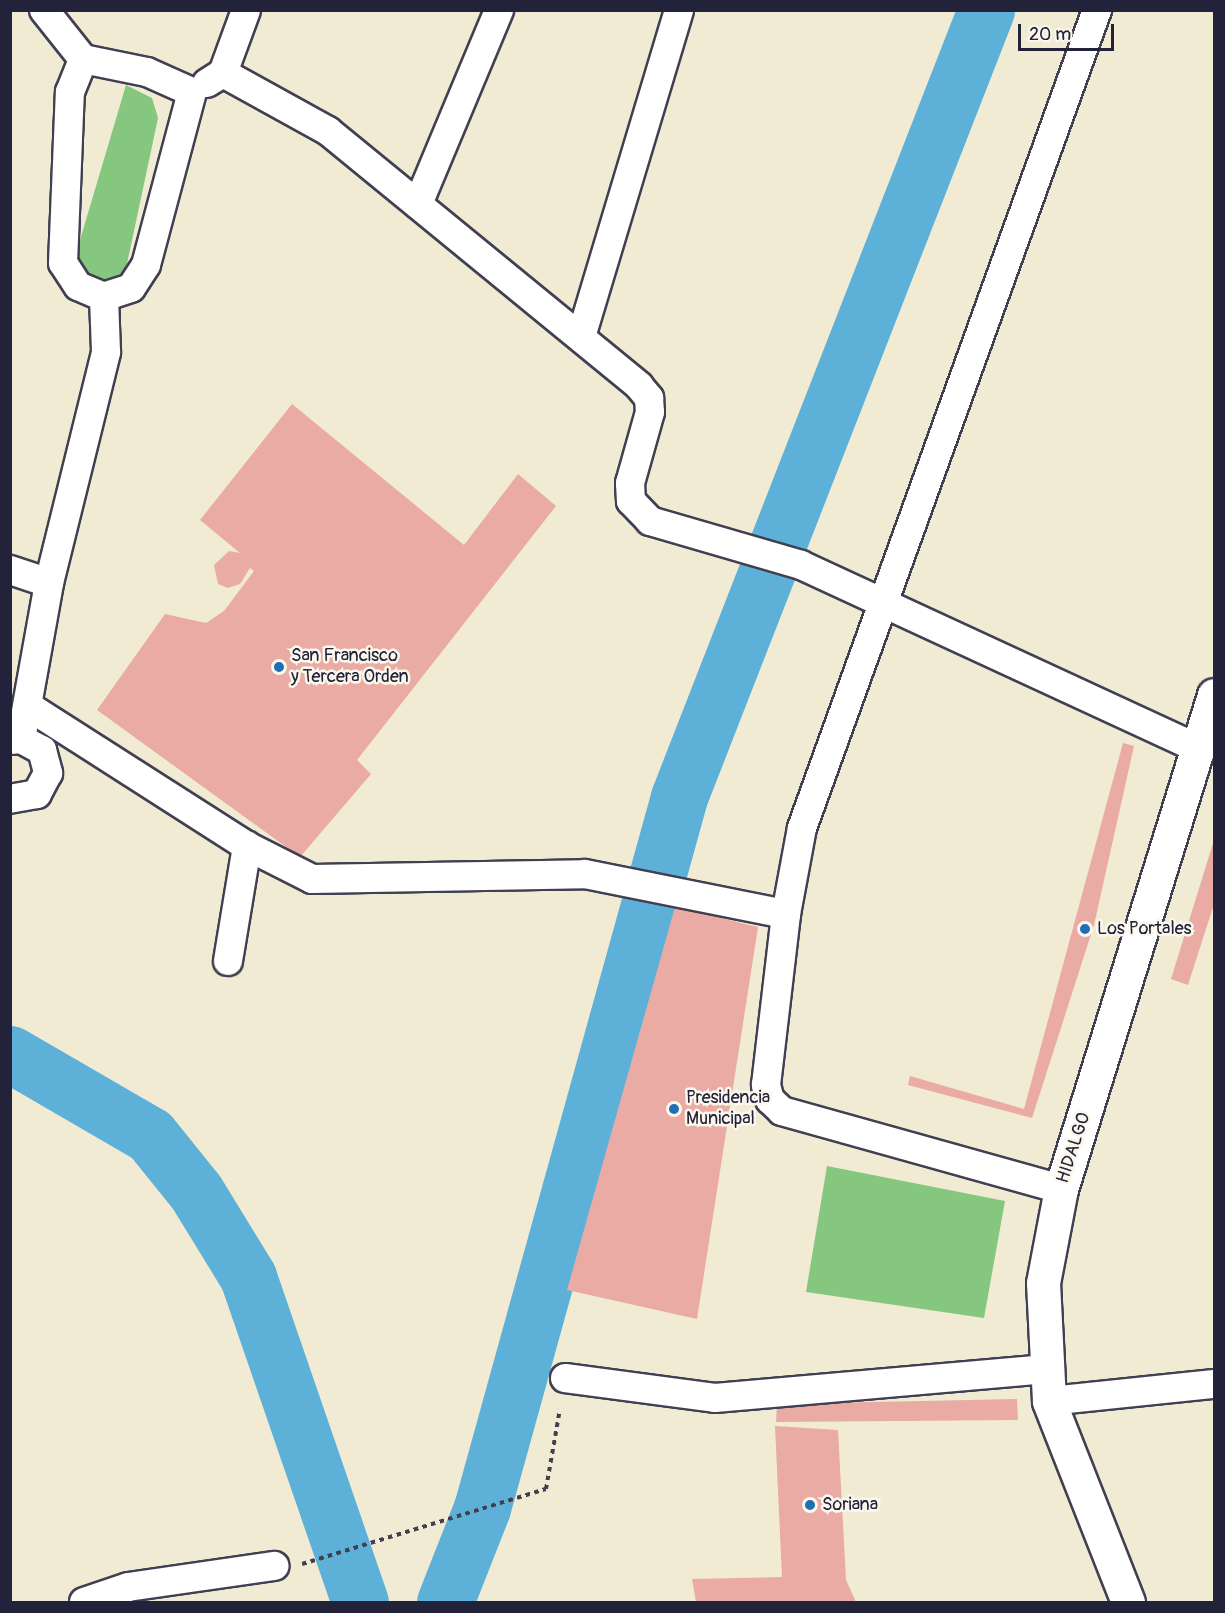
<!DOCTYPE html>
<style>
body{margin:0}
#map{position:relative;width:1225px;height:1613px;overflow:hidden;background:#f1ebd4;font-family:Pangolin,sans-serif}
div>[style]{position:absolute}
.green>*{inset:0;background:#85c77f}
.river>*{height:57px;margin:-28.5px;padding:0 28.5px;transform-origin:28.5px;border-radius:28.5px;background:#5db1d9}
.building>*{inset:0;background:#e9aba4}
.path>*{height:4px;margin-top:-2px;transform-origin:0;background:repeating-linear-gradient(90deg,#414052 0 4.5px,transparent 0 9px)}
.roads{filter:drop-shadow(2px 0 #414052) drop-shadow(-2px 0 #414052) drop-shadow(0 2px #414052) drop-shadow(0 -2px #414052)}
.minor>*{height:28px;margin:-14px;padding:0 14px;transform-origin:14px;border-radius:14px;background:#fff}
.secondary>*{height:33px;margin:-16.5px;padding:0 16.5px;transform-origin:16.5px;border-radius:16.5px;background:#fff}
.dots>*{width:16px;height:16px;translate:-50% -50%;box-sizing:border-box;border:3px solid #fbf7ec;border-radius:50%}
span{translate:-50% -50%;white-space:nowrap;text-align:center;line-height:1.15;-webkit-text-stroke:5px #fbf7ec;paint-order:stroke}
.poi-label{font-size:18px;color:#22223b}
.left{translate:0 -50%;text-align:left}
.street-label{font-size:18px;color:#22223b}
.frame{position:absolute;inset:0;border:12px solid #22223b;pointer-events:none}
.scale{position:absolute;left:1018px;top:24px;width:96px;height:27px;box-sizing:border-box;border:3px solid #22223b;border-top:0;padding-left:8px;font-size:18px;line-height:21px;white-space:nowrap;color:#22223b;-webkit-text-stroke:4px #fbf7ec;paint-order:stroke}
</style>
<div id="map">
<div class="green">
<div style="clip-path:polygon(126px 85px,152px 98px,158px 118px,124px 278px,100px 284px,75px 257px)"></div>
<div style="clip-path:polygon(827px 1166px,1005px 1201px,984px 1318px,806px 1292px)"></div>
</div>
<div class="river">
<div style="left:10px;top:1054px;width:162px;rotate:30.1deg"></div>
<div style="left:150px;top:1135px;width:73px;rotate:51.1deg"></div>
<div style="left:196px;top:1192px;width:100px;rotate:58.5deg"></div>
<div style="left:248px;top:1277px;width:344px;rotate:71deg"></div>
<div style="left:445px;top:1602px;width:101px;rotate:-68.5deg"></div>
<div style="left:482px;top:1508px;width:738px;rotate:-74.51deg"></div>
<div style="left:679px;top:797px;width:845px;rotate:-68.69deg"></div>
</div>
<div class="building">
<div style="clip-path:polygon(292px 404px,464px 545px,518px 474px,556px 506px,357px 760px,371px 774px,300px 857px,97px 710px,165px 614px,206px 623px,224px 611px,254px 571px,250px 568px,240px 584px,228px 588px,218px 584px,214px 565px,229px 551px,240px 553px,200px 520px)"></div>
<div style="clip-path:polygon(1123px 743px,1134px 746px,1094px 925px,1032px 1118px,908px 1085px,910px 1076px,1024px 1109px)"></div>
<div style="clip-path:polygon(1214px 840px,1214px 904px,1188px 985px,1171px 979px)"></div>
<div style="clip-path:polygon(675px 907px,758px 927px,697px 1319px,567px 1290px)"></div>
<div style="clip-path:polygon(1017px 1399px,1018px 1420px,776px 1422px,777px 1404px)"></div>
<div style="clip-path:polygon(775px 1426px,838px 1430px,846px 1580px,856px 1602px,696px 1602px,692px 1579px,782px 1577px)"></div>
</div>
<div class="path">
<div style="left:302px;top:1564px;width:255px;rotate:-17.1deg"></div>
<div style="left:546px;top:1489px;width:81px;rotate:-80.1deg"></div>
</div>
<div class="roads">
<div class="minor">
<div style="left:44px;top:10px;width:63px;rotate:51.5deg"></div>
<div style="left:83px;top:59px;width:65px;rotate:11.5deg"></div>
<div style="left:147px;top:72px;width:49px;rotate:24deg"></div>
<div style="left:192px;top:92px;width:179px;rotate:104.9deg"></div>
<div style="left:146px;top:265px;width:27px;rotate:123deg"></div>
<div style="left:131px;top:288px;width:28px;rotate:162deg"></div>
<div style="left:104px;top:297px;width:28px;rotate:-157deg"></div>
<div style="left:78px;top:286px;width:27px;rotate:-123deg"></div>
<div style="left:63px;top:263px;width:171px;rotate:-87.7deg"></div>
<div style="left:70px;top:92px;width:35px;rotate:-68deg"></div>
<div style="left:223px;top:73px;width:120px;rotate:28.9deg"></div>
<div style="left:328px;top:131px;width:402px;rotate:39.3deg"></div>
<div style="left:639px;top:386px;width:16px;rotate:50deg"></div>
<div style="left:649px;top:398px;width:14px;rotate:86deg"></div>
<div style="left:650px;top:412px;width:74px;rotate:105.7deg"></div>
<div style="left:630px;top:483px;width:18px;rotate:87deg"></div>
<div style="left:631px;top:501px;width:28px;rotate:46deg"></div>
<div style="left:650px;top:521px;width:157px;rotate:16.2deg"></div>
<div style="left:801px;top:565px;width:441px;rotate:24.8deg"></div>
<div style="left:207px;top:83px;width:19px;rotate:-32deg"></div>
<div style="left:223px;top:73px;width:67px;rotate:-69.9deg"></div>
<div style="left:418px;top:204px;width:210px;rotate:-67.3deg"></div>
<div style="left:581px;top:337px;width:341px;rotate:-73.3deg"></div>
<div style="left:10px;top:570px;width:41px;rotate:18.4deg"></div>
<div style="left:28px;top:706px;width:260px;rotate:32.6deg"></div>
<div style="left:247px;top:846px;width:73px;rotate:26.9deg"></div>
<div style="left:312px;top:879px;width:273px;rotate:-1deg"></div>
<div style="left:585px;top:874px;width:205px;rotate:11.3deg"></div>
<div style="left:21px;top:739px;width:158px;rotate:-79.8deg"></div>
<div style="left:49px;top:583px;width:238px;rotate:-76.1deg"></div>
<div style="left:106px;top:352px;width:55px;rotate:-92.1deg"></div>
<div style="left:10px;top:740px;width:11px;rotate:-5deg"></div>
<div style="left:21px;top:739px;width:24px;rotate:28deg"></div>
<div style="left:42px;top:750px;width:24px;rotate:75deg"></div>
<div style="left:48px;top:773px;width:24px;rotate:118deg"></div>
<div style="left:37px;top:794px;width:27px;rotate:170deg"></div>
<div style="left:228px;top:961px;width:117px;rotate:-80.6deg"></div>
<div style="left:1061px;top:1189px;width:290px;rotate:-164.4deg"></div>
<div style="left:782px;top:1111px;width:16px;rotate:-137deg"></div>
<div style="left:770px;top:1100px;width:16px;rotate:-105deg"></div>
<div style="left:766px;top:1085px;width:172px;rotate:-83.3deg"></div>
<div style="left:786px;top:914px;width:87px;rotate:-79.5deg"></div>
<div style="left:802px;top:828px;width:870px;rotate:-70.17deg"></div>
<div style="left:565px;top:1378px;width:151px;rotate:7.6deg"></div>
<div style="left:715px;top:1398px;width:330px;rotate:-5deg"></div>
<div style="left:1049px;top:1401px;width:166px;rotate:-5.9deg"></div>
<div style="left:84px;top:1602px;width:46px;rotate:-18.8deg"></div>
<div style="left:128px;top:1587px;width:148px;rotate:-8.2deg"></div>
</div>
<div class="secondary">
<div style="left:1128px;top:1602px;width:216px;rotate:-111.5deg"></div>
<div style="left:1049px;top:1401px;width:118px;rotate:-92.9deg"></div>
<div style="left:1043px;top:1283px;width:96px;rotate:-79.2deg"></div>
<div style="left:1061px;top:1189px;width:517px;rotate:-72.79deg"></div>
</div>
</div>
<div class="dots">
<div style="left:279px;top:667px;background:#1f6fb2"></div>
<div style="left:1085px;top:929px;background:#1f6fb2"></div>
<div style="left:674px;top:1109px;background:#1f6fb2"></div>
<div style="left:810px;top:1505px;background:#1f6fb2"></div>
</div>
<div class="poi-label">
<span class="left" style="left:291px;top:667px">San Francisco<br>y Tercera Orden</span>
<span class="left" style="left:1097px;top:929px">Los Portales</span>
<span class="left" style="left:686px;top:1109px">Presidencia<br>Municipal</span>
<span class="left" style="left:822px;top:1505px">Soriana</span>
</div>
<div class="street-label">
<span style="left:1074px;top:1148px;rotate:-72deg">HIDALGO</span>
</div>
<div class="frame"></div>
<div class="scale">20 m</div>
</div>
